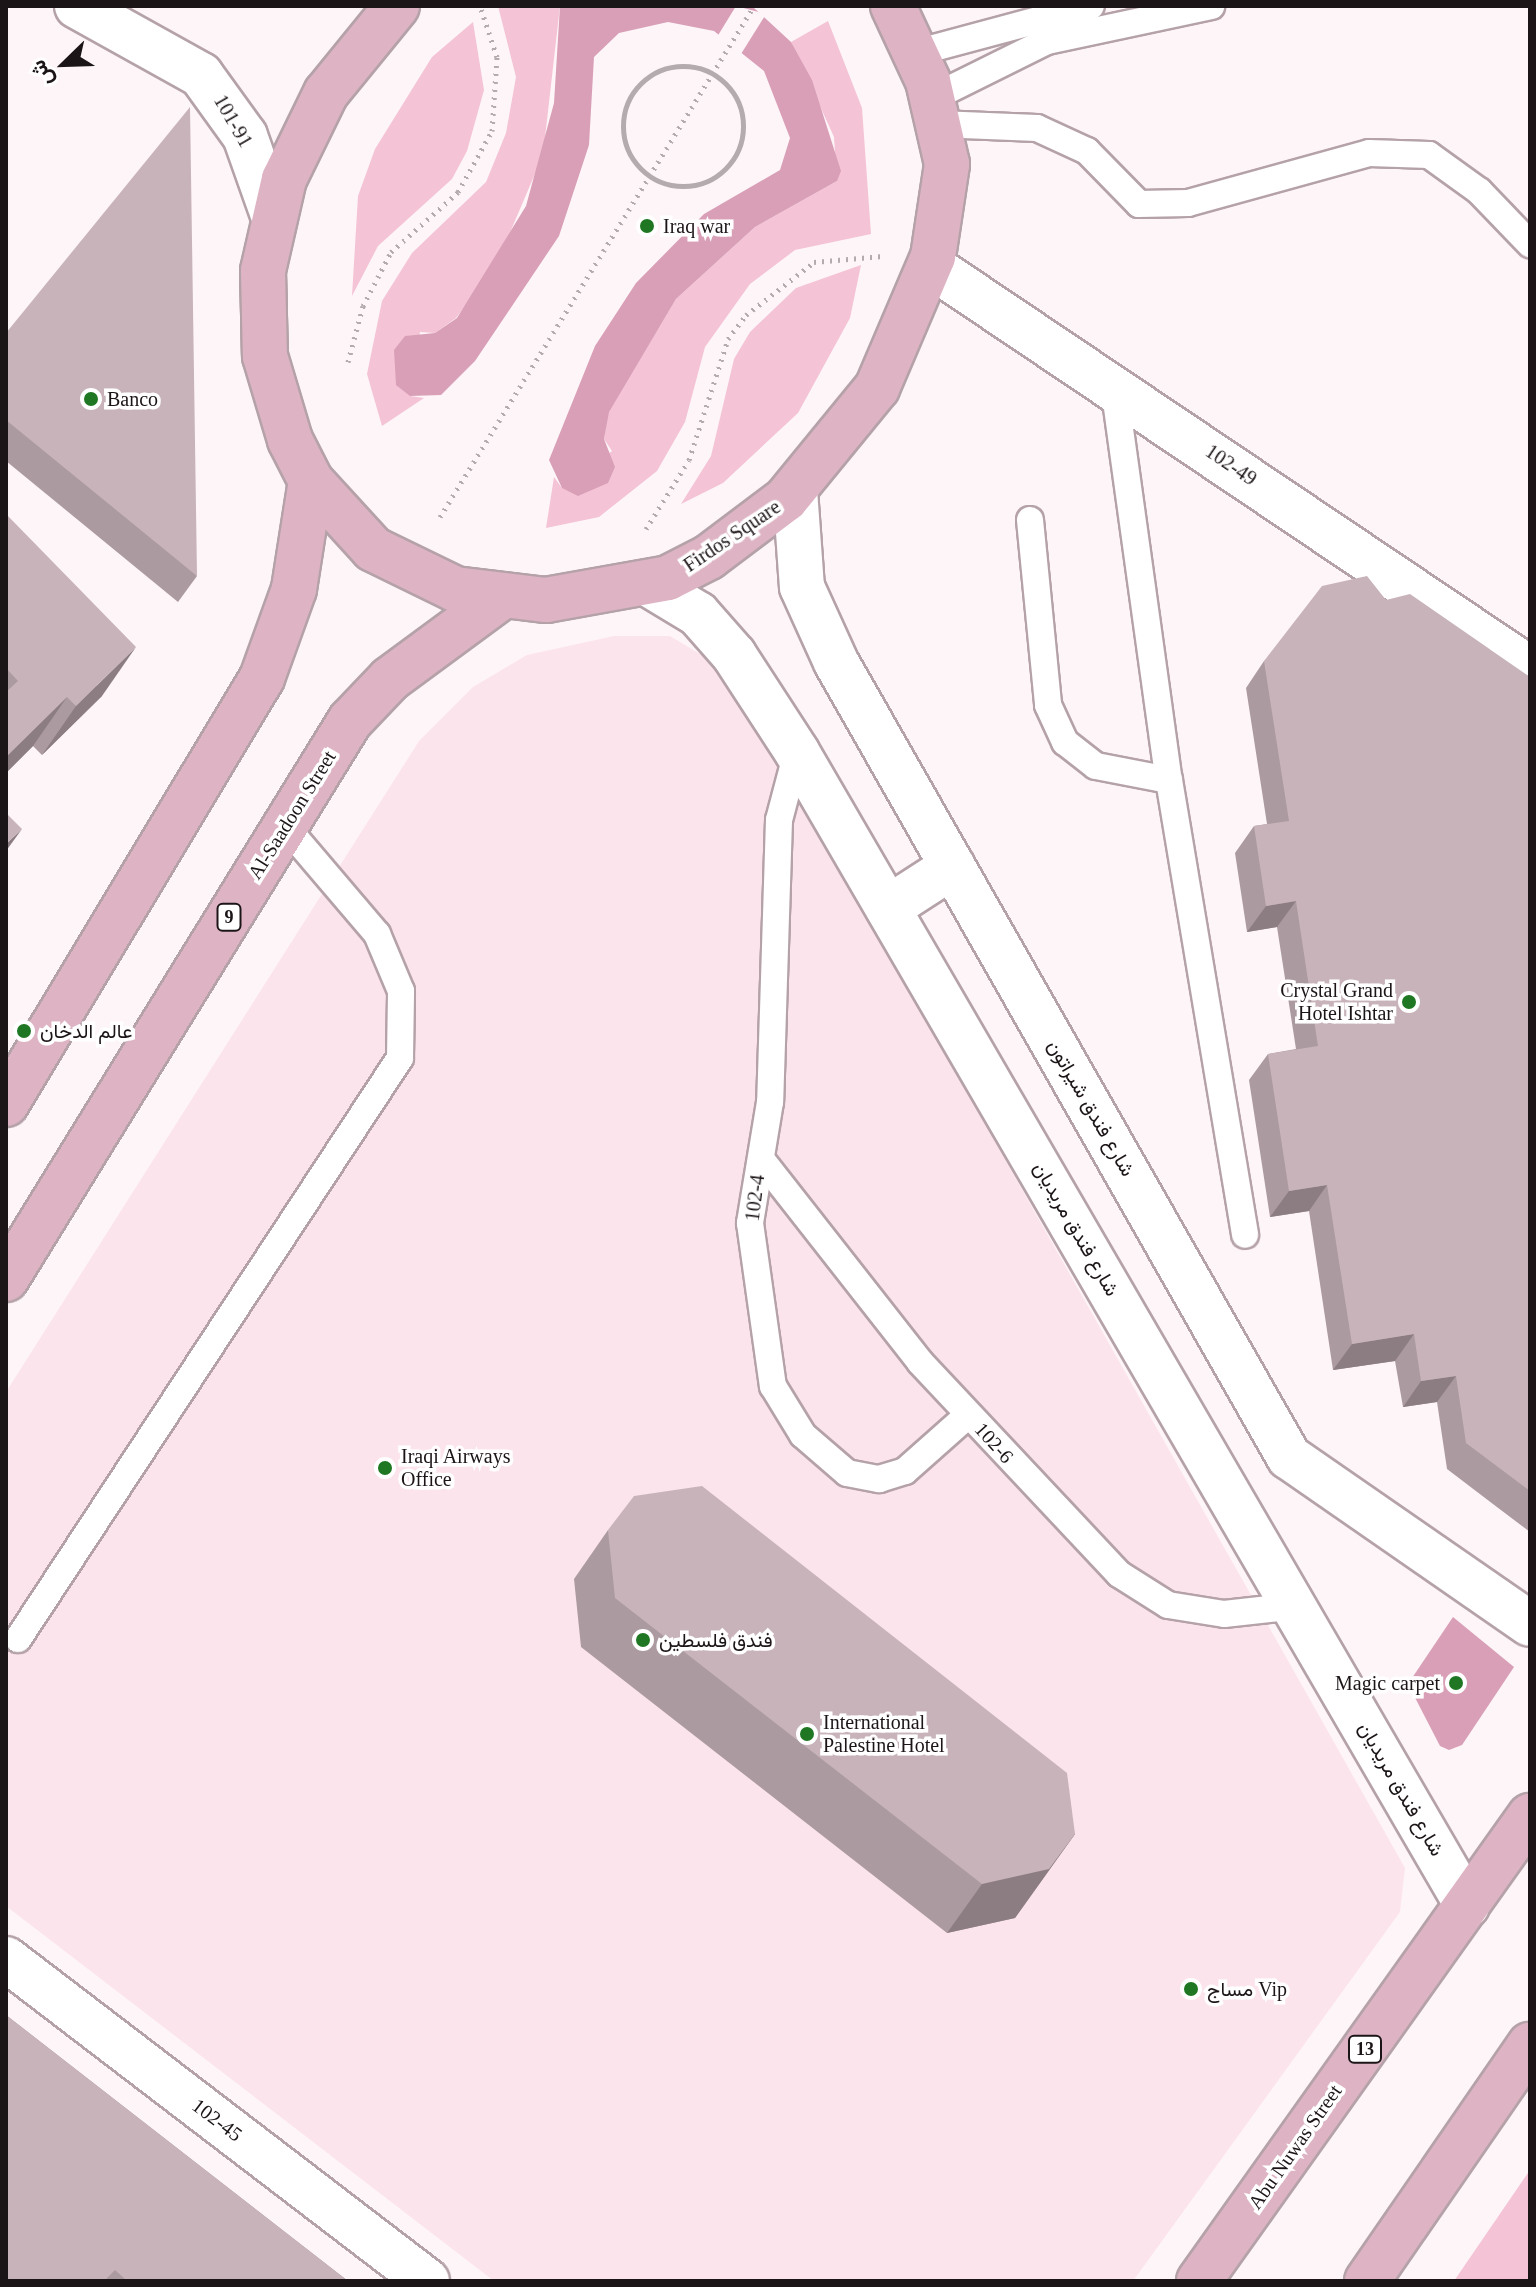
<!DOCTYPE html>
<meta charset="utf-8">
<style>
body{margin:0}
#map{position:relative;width:1536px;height:2287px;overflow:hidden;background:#fef5f8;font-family:"Times New Roman",Vazirmatn,serif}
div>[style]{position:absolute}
.built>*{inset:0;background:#fce4ed}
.green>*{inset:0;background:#f4c3d6}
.water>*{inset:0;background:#d89fb6}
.pier>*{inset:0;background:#fef5f8}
.path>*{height:5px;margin-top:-2.5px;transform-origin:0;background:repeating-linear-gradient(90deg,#b3abae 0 2px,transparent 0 8px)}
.path>.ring{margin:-2.5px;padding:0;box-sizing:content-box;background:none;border:5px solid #b3abae;border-radius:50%}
.roads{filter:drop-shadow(2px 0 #b5a2a9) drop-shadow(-2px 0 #b5a2a9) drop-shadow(0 2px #b5a2a9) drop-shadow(0 -2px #b5a2a9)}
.service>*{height:26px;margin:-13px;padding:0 13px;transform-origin:13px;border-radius:13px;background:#fff}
.minor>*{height:44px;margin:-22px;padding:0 22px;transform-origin:22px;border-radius:22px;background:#fff}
.primary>*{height:44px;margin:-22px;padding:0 22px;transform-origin:22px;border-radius:22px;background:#deb4c5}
.wall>*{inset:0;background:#ac9aa1}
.shaded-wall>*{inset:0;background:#8c7d83}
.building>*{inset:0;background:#c8b3bb}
.dots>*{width:22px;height:22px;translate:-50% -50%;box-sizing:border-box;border:4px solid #fff;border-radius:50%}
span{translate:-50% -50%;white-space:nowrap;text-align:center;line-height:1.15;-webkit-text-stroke:7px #fff;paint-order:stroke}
.shield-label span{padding:2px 6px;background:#fff;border:2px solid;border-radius:6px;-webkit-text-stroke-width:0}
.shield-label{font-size:18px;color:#1c1518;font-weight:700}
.street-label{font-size:20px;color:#1c1518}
.poi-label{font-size:20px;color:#1c1518}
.left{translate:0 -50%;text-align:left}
.right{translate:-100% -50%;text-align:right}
.frame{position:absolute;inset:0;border:8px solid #1c1518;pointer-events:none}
.north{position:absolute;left:24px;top:24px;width:80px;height:80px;-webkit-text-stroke:6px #fff;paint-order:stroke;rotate:247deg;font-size:22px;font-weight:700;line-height:32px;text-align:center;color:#1c1518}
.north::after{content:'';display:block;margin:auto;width:28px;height:36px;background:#1c1518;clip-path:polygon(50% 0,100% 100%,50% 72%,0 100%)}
</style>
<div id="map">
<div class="built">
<div style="clip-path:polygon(614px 636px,670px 636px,730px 672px,1405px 1868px,1400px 1912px,1133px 2281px,494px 2281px,6px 1906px,6px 1392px,419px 741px,473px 687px,527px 655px)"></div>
</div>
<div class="green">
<div style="clip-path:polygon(498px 6px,560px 6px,543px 155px,497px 263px,456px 318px,435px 333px,420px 332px,410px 396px,424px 398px,382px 426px,367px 374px,382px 301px,412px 253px,486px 182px,506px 133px,516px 77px)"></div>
<div style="clip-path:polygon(828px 21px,862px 108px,871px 234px,795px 250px,750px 284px,705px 347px,685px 422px,657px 471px,599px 517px,546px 528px,554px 477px,562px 488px,612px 451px,604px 439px,608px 412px,676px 299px,755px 227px,837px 181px,834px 137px,791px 42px)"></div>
<div style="clip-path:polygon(473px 22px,484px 90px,467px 151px,452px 179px,378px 246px,352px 296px,358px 196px,375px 149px,432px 57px)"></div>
<div style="clip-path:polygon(861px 265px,850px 318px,798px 413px,723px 483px,681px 504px,711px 456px,734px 359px,750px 332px,796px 288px)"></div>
<div style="clip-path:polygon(1530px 2170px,1530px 2281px,1454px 2281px)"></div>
</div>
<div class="water">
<div style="clip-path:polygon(560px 6px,754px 8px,791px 42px,812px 80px,841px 171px,837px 181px,755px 227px,676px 299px,609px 412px,604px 439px,615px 467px,608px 483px,578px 496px,562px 488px,549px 460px,595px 346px,636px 283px,704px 214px,780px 170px,790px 138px,764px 71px,714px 31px,668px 22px,619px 33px,594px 57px,589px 145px,559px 236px,475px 361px,441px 395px,410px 396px,396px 385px,394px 350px,405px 336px,435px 333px,457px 318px,526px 206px,554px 103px)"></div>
<div style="clip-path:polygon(1453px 1617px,1514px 1667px,1462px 1745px,1449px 1750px,1440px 1746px,1408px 1684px)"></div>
</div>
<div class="pier">
<div style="clip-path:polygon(736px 6px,766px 14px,741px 54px,717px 37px)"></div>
</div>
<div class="path">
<div class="ring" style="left:623px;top:66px;width:115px;height:115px"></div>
<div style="left:348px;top:362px;width:58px;rotate:-75deg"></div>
<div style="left:363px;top:306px;width:61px;rotate:-62.6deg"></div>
<div style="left:391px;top:252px;width:90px;rotate:-41.8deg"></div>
<div style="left:458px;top:192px;width:70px;rotate:-60.9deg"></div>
<div style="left:492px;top:131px;width:74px;rotate:-86.1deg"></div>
<div style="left:497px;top:57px;width:54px;rotate:-108.4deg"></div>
<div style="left:440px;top:517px;width:600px;rotate:-58.43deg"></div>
<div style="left:646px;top:529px;width:81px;rotate:-58.1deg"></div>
<div style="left:689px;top:460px;width:127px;rotate:-72.1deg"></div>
<div style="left:728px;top:339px;width:30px;rotate:-53deg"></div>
<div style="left:746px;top:315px;width:86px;rotate:-37.9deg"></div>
<div style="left:814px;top:262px;width:69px;rotate:-5deg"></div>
</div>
<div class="roads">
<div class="service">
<div style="left:915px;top:53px;width:182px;rotate:-15deg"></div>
<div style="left:932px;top:98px;width:128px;rotate:-26.4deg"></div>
<div style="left:1047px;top:41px;width:168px;rotate:-12deg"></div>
<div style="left:938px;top:124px;width:99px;rotate:2.3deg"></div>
<div style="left:1037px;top:128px;width:55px;rotate:24.7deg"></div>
<div style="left:1087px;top:151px;width:74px;rotate:45.5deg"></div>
<div style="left:1139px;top:204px;width:49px;rotate:-1.2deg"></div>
<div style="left:1188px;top:203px;width:188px;rotate:-15.4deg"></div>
<div style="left:1369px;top:153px;width:60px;rotate:1.9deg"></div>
<div style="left:1429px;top:155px;width:62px;rotate:35.8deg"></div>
<div style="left:1479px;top:191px;width:74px;rotate:46.1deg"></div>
<div style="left:1114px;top:386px;width:398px;rotate:82.1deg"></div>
<div style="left:1169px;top:780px;width:461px;rotate:80.5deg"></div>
<div style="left:1030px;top:520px;width:186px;rotate:84.4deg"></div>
<div style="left:1048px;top:705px;width:41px;rotate:65.3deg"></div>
<div style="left:1065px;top:742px;width:39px;rotate:38deg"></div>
<div style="left:1096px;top:766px;width:74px;rotate:10.9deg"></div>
<div style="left:797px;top:752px;width:70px;rotate:104.8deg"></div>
<div style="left:779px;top:820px;width:282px;rotate:91.8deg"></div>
<div style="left:770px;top:1102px;width:123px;rotate:99.4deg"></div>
<div style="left:750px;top:1223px;width:165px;rotate:82deg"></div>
<div style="left:773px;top:1386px;width:57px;rotate:58.5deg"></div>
<div style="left:803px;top:1435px;width:58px;rotate:40.8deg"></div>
<div style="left:847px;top:1473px;width:33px;rotate:11deg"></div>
<div style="left:879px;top:1479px;width:27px;rotate:-17deg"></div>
<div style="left:905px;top:1471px;width:84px;rotate:-41.6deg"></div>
<div style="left:761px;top:1159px;width:258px;rotate:51.9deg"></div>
<div style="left:920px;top:1362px;width:291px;rotate:46.8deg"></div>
<div style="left:1119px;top:1574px;width:58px;rotate:32.3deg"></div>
<div style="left:1168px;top:1605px;width:57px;rotate:9.1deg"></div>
<div style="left:1224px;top:1614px;width:73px;rotate:-6.3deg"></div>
<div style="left:18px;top:1639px;width:695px;rotate:-56.68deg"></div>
<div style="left:400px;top:1058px;width:67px;rotate:-89.1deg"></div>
<div style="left:401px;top:991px;width:62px;rotate:-112.8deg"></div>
<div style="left:377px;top:934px;width:142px;rotate:-130.4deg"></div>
</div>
<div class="minor">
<div style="left:77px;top:6px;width:142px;rotate:29.1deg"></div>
<div style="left:201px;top:75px;width:75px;rotate:54.2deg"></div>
<div style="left:245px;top:136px;width:84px;rotate:70.5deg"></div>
<div style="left:931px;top:266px;width:722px;rotate:33.93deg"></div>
<div style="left:795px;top:490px;width:97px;rotate:85.9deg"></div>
<div style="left:802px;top:587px;width:82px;rotate:65.6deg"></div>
<div style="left:836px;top:662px;width:915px;rotate:60.33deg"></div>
<div style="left:1289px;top:1457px;width:293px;rotate:34.7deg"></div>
<div style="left:648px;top:584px;width:58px;rotate:31deg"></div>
<div style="left:698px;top:614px;width:55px;rotate:48.7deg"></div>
<div style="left:734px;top:655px;width:116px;rotate:57deg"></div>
<div style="left:797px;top:752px;width:1334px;rotate:59.84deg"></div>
<div style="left:888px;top:908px;width:77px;rotate:-32.9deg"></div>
<div style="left:6px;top:1959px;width:530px;rotate:37.41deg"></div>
</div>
<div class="primary">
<div style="left:397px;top:6px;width:112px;rotate:129.2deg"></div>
<div style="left:326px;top:93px;width:96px;rotate:116deg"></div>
<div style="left:284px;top:179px;width:94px;rotate:102.9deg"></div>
<div style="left:263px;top:271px;width:85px;rotate:88.7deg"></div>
<div style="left:265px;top:356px;width:88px;rotate:73.4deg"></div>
<div style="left:290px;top:440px;width:46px;rotate:62.9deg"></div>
<div style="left:311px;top:481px;width:92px;rotate:47.6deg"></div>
<div style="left:373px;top:549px;width:91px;rotate:26deg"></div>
<div style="left:455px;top:589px;width:92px;rotate:6.9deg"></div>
<div style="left:546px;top:600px;width:124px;rotate:-10.2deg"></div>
<div style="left:668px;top:578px;width:46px;rotate:-27.1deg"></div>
<div style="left:709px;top:557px;width:96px;rotate:-37deg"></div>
<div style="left:786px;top:499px;width:144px;rotate:-50.7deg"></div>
<div style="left:877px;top:388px;width:142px;rotate:-66.9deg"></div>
<div style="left:933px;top:257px;width:94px;rotate:-81.4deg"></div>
<div style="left:947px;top:164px;width:85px;rotate:-102.9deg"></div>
<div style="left:928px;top:81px;width:83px;rotate:-115deg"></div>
<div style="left:6px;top:1104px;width:497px;rotate:-59deg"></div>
<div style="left:262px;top:678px;width:95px;rotate:-70.2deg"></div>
<div style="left:294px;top:589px;width:109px;rotate:-81.1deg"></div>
<div style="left:6px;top:1279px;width:656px;rotate:-58.35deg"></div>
<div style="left:350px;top:721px;width:58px;rotate:-46.4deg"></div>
<div style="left:390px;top:679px;width:137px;rotate:-36.4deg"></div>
<div style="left:1199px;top:2281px;width:571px;rotate:-54.56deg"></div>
<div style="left:1367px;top:2281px;width:287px;rotate:-55.4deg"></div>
</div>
</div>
<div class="wall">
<div style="clip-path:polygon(6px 333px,197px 576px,178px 602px,6px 461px)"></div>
<div style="clip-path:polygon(6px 514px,102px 696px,42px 755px,33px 746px,6px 773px)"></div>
<div style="clip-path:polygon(1386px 600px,1530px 677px,1530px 1532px,1447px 1469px,1437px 1402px,1403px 1407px,1395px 1361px,1333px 1370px,1309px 1211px,1270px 1217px,1249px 1080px,1268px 1054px,1296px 1049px,1277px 927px,1247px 932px,1235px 853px,1254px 826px,1267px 824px,1246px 688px,1264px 661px)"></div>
<div style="clip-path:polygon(608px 1530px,1075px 1834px,1015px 1918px,947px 1933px,581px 1647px,574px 1579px)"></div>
<div style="clip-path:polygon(6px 2015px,348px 2281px,6px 2281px)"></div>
</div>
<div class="shaded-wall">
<div style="clip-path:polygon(136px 647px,102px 696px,42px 755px,76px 706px)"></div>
<div style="clip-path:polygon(67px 697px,33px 746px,6px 773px,6px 757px)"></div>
<div style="clip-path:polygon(22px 829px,6px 851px,6px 844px)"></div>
<div style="clip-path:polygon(1296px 901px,1277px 927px,1247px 932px,1266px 906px)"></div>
<div style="clip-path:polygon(1327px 1185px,1309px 1211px,1270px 1217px,1289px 1191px)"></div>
<div style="clip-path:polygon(1414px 1334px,1395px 1361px,1333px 1370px,1352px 1344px)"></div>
<div style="clip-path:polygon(1456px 1376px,1437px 1402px,1403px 1407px,1421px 1381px)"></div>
<div style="clip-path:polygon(1075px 1834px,1015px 1918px,947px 1933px,982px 1884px)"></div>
</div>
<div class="building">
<div style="clip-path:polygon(190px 107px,197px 576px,6px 420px,6px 333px)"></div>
<div style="clip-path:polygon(6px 514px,136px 647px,76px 706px,67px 697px,6px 757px,6px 692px,18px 681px,6px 668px)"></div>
<div style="clip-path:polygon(1367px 576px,1386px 600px,1410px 594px,1530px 677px,1530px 1491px,1466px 1443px,1456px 1376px,1421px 1381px,1414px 1334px,1352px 1344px,1327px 1185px,1289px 1191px,1268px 1054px,1318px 1046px,1296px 901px,1266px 906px,1254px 826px,1289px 821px,1264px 661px,1322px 586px)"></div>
<div style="clip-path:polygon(6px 813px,22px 829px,6px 844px)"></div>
<div style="clip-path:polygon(702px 1486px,1067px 1773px,1075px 1834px,1049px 1869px,982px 1884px,615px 1598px,608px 1530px,634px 1496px)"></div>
<div style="clip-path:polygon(6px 2015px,348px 2281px,127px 2281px,115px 2270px,104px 2281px,6px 2281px)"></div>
</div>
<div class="dots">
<div style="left:647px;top:226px;background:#207723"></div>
<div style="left:91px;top:399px;background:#207723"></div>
<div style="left:1409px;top:1002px;background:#207723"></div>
<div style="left:24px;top:1031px;background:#207723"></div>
<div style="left:385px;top:1468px;background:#207723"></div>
<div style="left:643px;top:1640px;background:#207723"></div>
<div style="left:1456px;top:1683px;background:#207723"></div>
<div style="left:807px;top:1734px;background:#207723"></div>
<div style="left:1191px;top:1989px;background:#207723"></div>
</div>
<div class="shield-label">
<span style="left:229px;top:917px">9</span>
<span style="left:1365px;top:2049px">13</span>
</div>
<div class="street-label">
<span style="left:233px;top:121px;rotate:60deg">101-91</span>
<span style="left:1231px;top:465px;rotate:34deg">102-49</span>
<span style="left:732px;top:536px;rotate:-34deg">Firdos Square</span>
<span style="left:292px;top:815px;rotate:-58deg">Al-Saadoon Street</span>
<span style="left:1091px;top:1108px;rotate:60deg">شارع فندق شيراتون</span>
<span style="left:755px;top:1198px;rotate:-83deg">102-4</span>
<span style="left:1076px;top:1229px;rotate:60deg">شارع فندق مريديان</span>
<span style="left:994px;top:1443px;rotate:48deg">102-6</span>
<span style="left:1401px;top:1789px;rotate:60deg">شارع فندق مريديان</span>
<span style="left:217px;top:2120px;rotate:37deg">102-45</span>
<span style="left:1295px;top:2147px;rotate:-55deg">Abu Nuwas Street</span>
</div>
<div class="poi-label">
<span class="left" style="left:663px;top:226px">Iraq war</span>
<span class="left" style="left:107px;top:399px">Banco</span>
<span class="right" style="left:1393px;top:1002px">Crystal Grand<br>Hotel Ishtar</span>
<span class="left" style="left:40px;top:1031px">عالم الدخان</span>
<span class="left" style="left:401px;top:1468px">Iraqi Airways<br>Office</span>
<span class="left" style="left:659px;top:1640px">فندق فلسطين</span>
<span class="right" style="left:1440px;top:1683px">Magic carpet</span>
<span class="left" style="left:823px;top:1734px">International<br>Palestine Hotel</span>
<span class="left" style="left:1207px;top:1989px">مساج Vip</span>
</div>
<div class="frame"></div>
<div class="north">ش</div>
</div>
